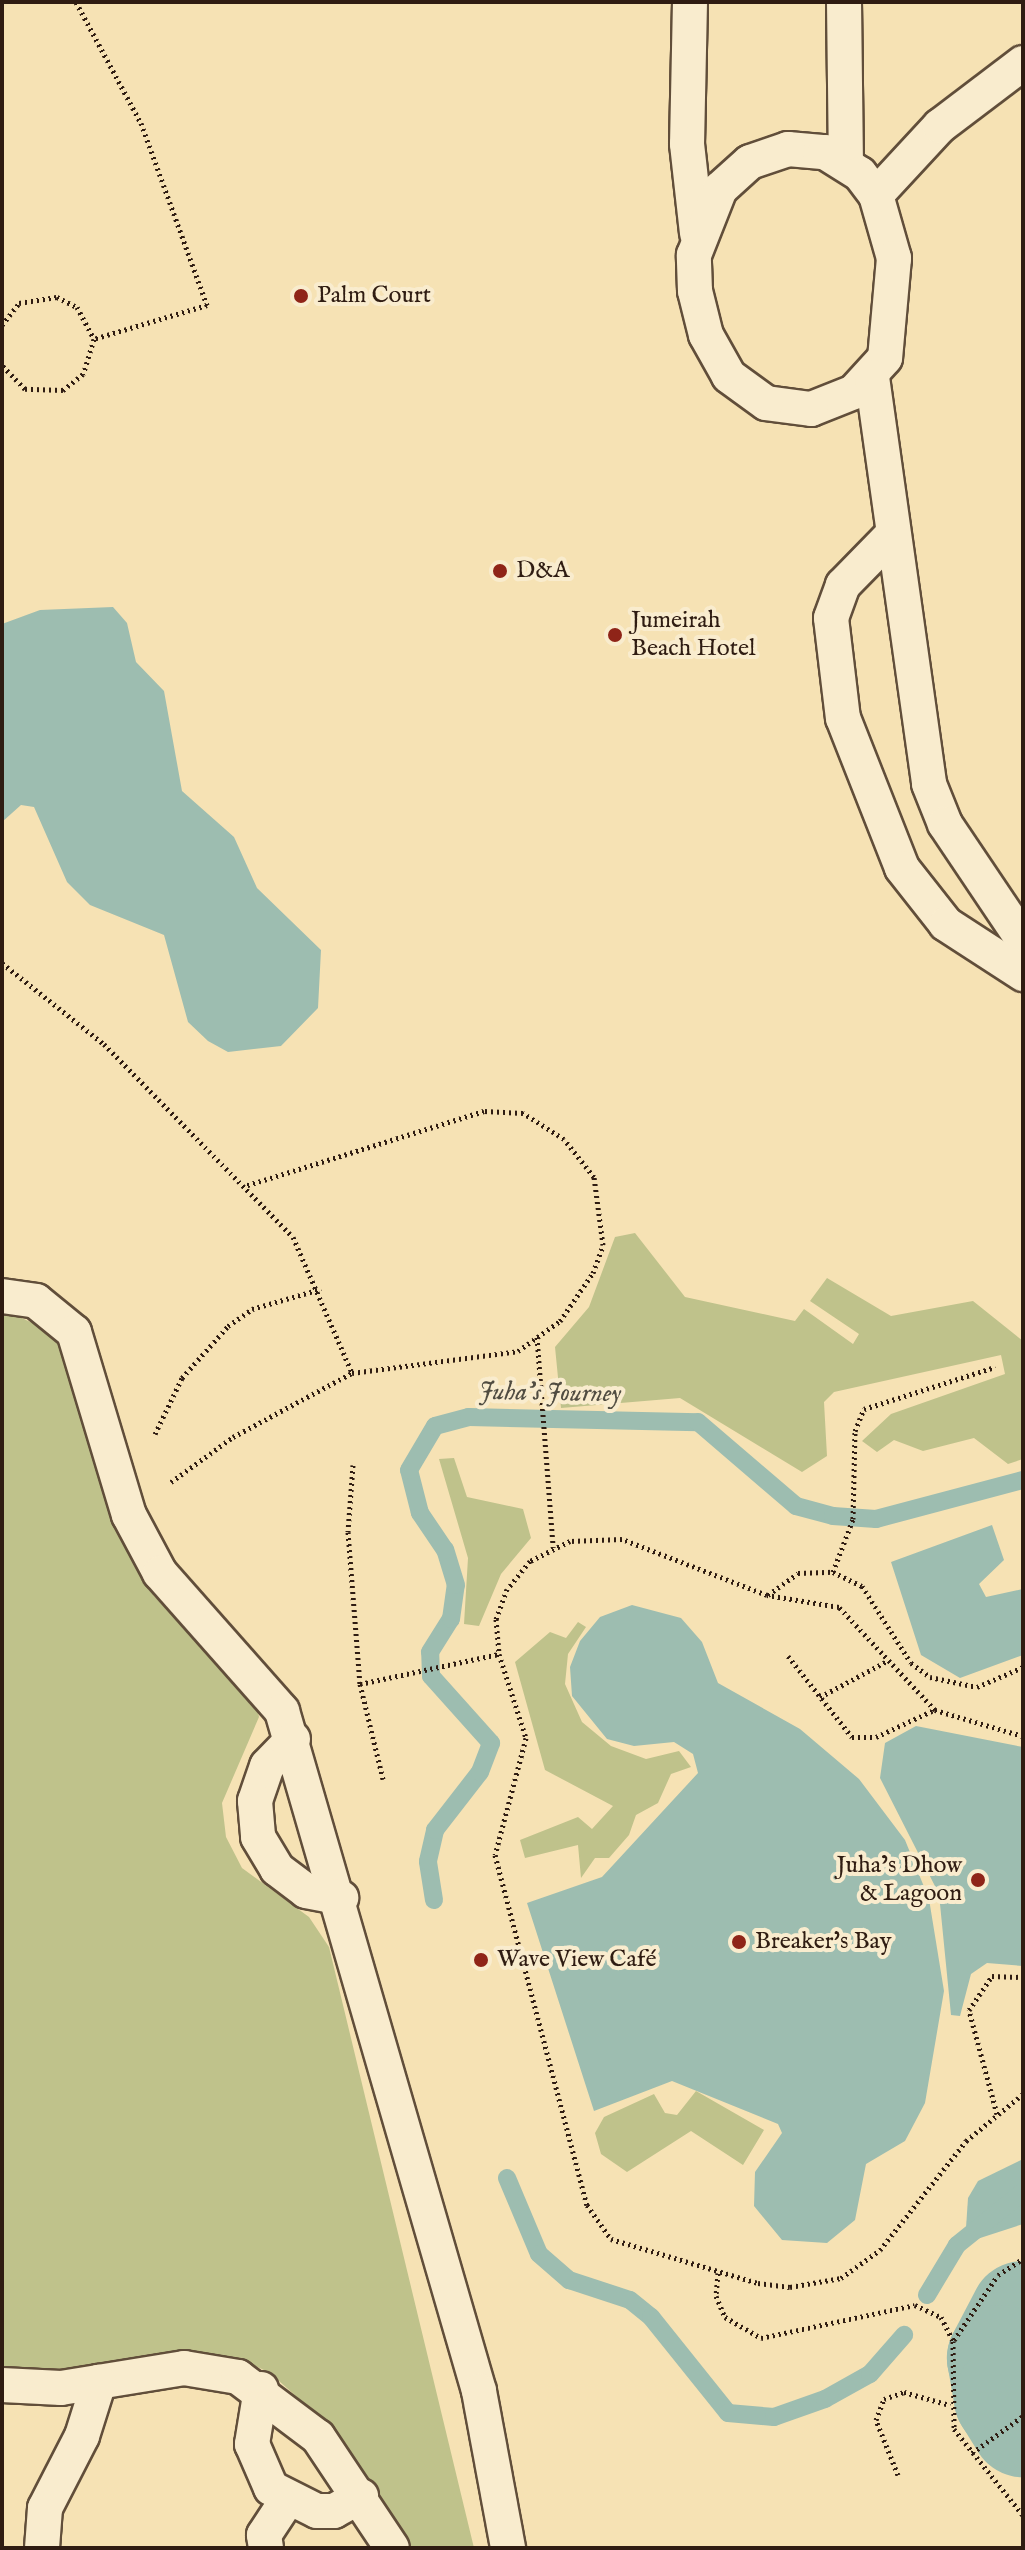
<!DOCTYPE html>
<meta charset="utf-8">
<style>
body{margin:0}
#map{position:relative;width:1025px;height:2550px;overflow:hidden;background:#f6e2b4;font-family:"IM FELL English",serif}
div>[style]{position:absolute}
.green>*{inset:0;background:#bfc28b}
.water>*{inset:0;background:#9dbdb0}
.stream>*{height:18px;margin:-9px;padding:0 9px;transform-origin:9px;border-radius:9px;background:#9dbdb0}
.river>*{height:106px;margin:-53px;padding:0 53px;transform-origin:53px;border-radius:53px;background:#9dbdb0}
.path>*{height:5px;margin-top:-2.5px;transform-origin:0;background:repeating-linear-gradient(90deg,#2f1c12 0 2px,transparent 0 6px)}
.roads{filter:drop-shadow(2px 0 #614e3a) drop-shadow(-2px 0 #614e3a) drop-shadow(0 2px #614e3a) drop-shadow(0 -2px #614e3a)}
.lane>*{height:34px;margin:-17px;padding:0 17px;transform-origin:17px;border-radius:17px;background:#f9ecce}
.dots>*{width:22px;height:22px;translate:-50% -50%;box-sizing:border-box;border:4px solid #f9ecce;border-radius:50%}
span{translate:-50% -50%;white-space:nowrap;text-align:center;line-height:1.15;-webkit-text-stroke:8px #f9ecce;paint-order:stroke}
.poi-label{font-size:24px;color:#2f1c12}
.left{translate:0 -50%;text-align:left}
.right{translate:-100% -50%;text-align:right}
.water-label{font-size:26px;color:#504c41;font-style:italic}
.frame{position:absolute;inset:0;border:4px solid #2f1c12;pointer-events:none}
</style>
<div id="map">
<div class="green">
<div style="clip-path:polygon(635px 1233px,685px 1297px,795px 1321px,804px 1309px,853px 1344px,859px 1334px,810px 1301px,827px 1278px,891px 1316px,973px 1301px,1023px 1341px,1023px 1459px,1008px 1464px,974px 1438px,923px 1451px,894px 1440px,877px 1452px,862px 1441px,891px 1414px,1005px 1374px,1001px 1355px,834px 1392px,824px 1402px,827px 1456px,802px 1472px,680px 1398px,561px 1408px,555px 1347px,589px 1307px,615px 1237px)"></div>
<div style="clip-path:polygon(2px 1309px,50px 1331px,66px 1355px,125px 1543px,154px 1596px,255px 1697px,259px 1717px,222px 1803px,226px 1837px,242px 1868px,309px 1917px,329px 1947px,474px 2548px,408px 2548px,333px 2429px,270px 2373px,241px 2359px,185px 2356px,63px 2375px,2px 2372px)"></div>
<div style="clip-path:polygon(454px 1458px,467px 1497px,523px 1509px,531px 1538px,501px 1574px,479px 1626px,464px 1624px,468px 1558px,439px 1459px)"></div>
<div style="clip-path:polygon(578px 1622px,586px 1627px,568px 1654px,565px 1684px,582px 1722px,611px 1746px,646px 1759px,679px 1751px,691px 1767px,671px 1774px,658px 1803px,636px 1815px,629px 1835px,609px 1858px,595px 1858px,581px 1878px,578px 1845px,525px 1858px,520px 1840px,578px 1817px,592px 1829px,613px 1806px,545px 1770px,515px 1662px,550px 1632px,566px 1638px)"></div>
<div style="clip-path:polygon(696px 2091px,764px 2130px,743px 2165px,691px 2131px,627px 2172px,601px 2154px,595px 2133px,604px 2117px,654px 2094px,665px 2113px,677px 2115px)"></div>
</div>
<div class="water">
<div style="clip-path:polygon(113px 607px,127px 623px,136px 662px,164px 691px,182px 791px,234px 837px,257px 888px,321px 950px,318px 1008px,281px 1046px,228px 1052px,208px 1041px,188px 1022px,164px 935px,90px 905px,67px 882px,34px 807px,21px 805px,2px 822px,2px 624px,40px 610px)"></div>
<div style="clip-path:polygon(992px 1525px,1004px 1560px,979px 1584px,986px 1597px,1023px 1589px,1023px 1655px,960px 1678px,921px 1655px,891px 1562px)"></div>
<div style="clip-path:polygon(632px 1605px,681px 1618px,702px 1642px,718px 1683px,800px 1729px,859px 1779px,905px 1840px,929px 1899px,944px 1991px,925px 2103px,905px 2141px,866px 2164px,855px 2220px,827px 2243px,782px 2240px,754px 2206px,755px 2172px,782px 2133px,778px 2124px,672px 2081px,594px 2111px,527px 1903px,602px 1877px,698px 1773px,693px 1754px,674px 1742px,634px 1746px,607px 1739px,572px 1696px,570px 1667px,580px 1641px,600px 1617px)"></div>
<div style="clip-path:polygon(916px 1726px,1023px 1747px,1023px 1966px,987px 1963px,971px 1974px,960px 2016px,951px 2015px,939px 1894px,880px 1778px,885px 1743px)"></div>
<div style="clip-path:polygon(1023px 2159px,1023px 2224px,974px 2240px,966px 2228px,968px 2198px,978px 2181px)"></div>
</div>
<div class="stream">
<div style="left:434px;top:1900px;width:39px;rotate:-99deg"></div>
<div style="left:428px;top:1861px;width:32px;rotate:-77deg"></div>
<div style="left:435px;top:1830px;width:73px;rotate:-52.2deg"></div>
<div style="left:480px;top:1772px;width:31px;rotate:-69deg"></div>
<div style="left:491px;top:1743px;width:90px;rotate:-131.8deg"></div>
<div style="left:431px;top:1676px;width:24px;rotate:-92deg"></div>
<div style="left:430px;top:1652px;width:39px;rotate:-58deg"></div>
<div style="left:451px;top:1619px;width:34px;rotate:-82deg"></div>
<div style="left:456px;top:1585px;width:37px;rotate:-107deg"></div>
<div style="left:445px;top:1550px;width:45px;rotate:-124deg"></div>
<div style="left:420px;top:1513px;width:44px;rotate:-104.3deg"></div>
<div style="left:409px;top:1470px;width:51px;rotate:-59.4deg"></div>
<div style="left:435px;top:1426px;width:35px;rotate:-15deg"></div>
<div style="left:469px;top:1417px;width:229px;rotate:1.3deg"></div>
<div style="left:698px;top:1422px;width:129px;rotate:40.6deg"></div>
<div style="left:796px;top:1506px;width:38px;rotate:15deg"></div>
<div style="left:833px;top:1516px;width:43px;rotate:4deg"></div>
<div style="left:876px;top:1519px;width:152px;rotate:-14.9deg"></div>
<div style="left:507px;top:2178px;width:82px;rotate:67.2deg"></div>
<div style="left:539px;top:2254px;width:40px;rotate:41deg"></div>
<div style="left:569px;top:2280px;width:64px;rotate:18.2deg"></div>
<div style="left:630px;top:2300px;width:27px;rotate:39deg"></div>
<div style="left:651px;top:2317px;width:123px;rotate:51.3deg"></div>
<div style="left:728px;top:2413px;width:46px;rotate:5deg"></div>
<div style="left:774px;top:2417px;width:54px;rotate:-19.4deg"></div>
<div style="left:825px;top:2399px;width:51px;rotate:-29.1deg"></div>
<div style="left:870px;top:2374px;width:52px;rotate:-48.9deg"></div>
<div style="left:927px;top:2295px;width:58px;rotate:-59deg"></div>
<div style="left:957px;top:2245px;width:85px;rotate:-38.8deg"></div>
</div>
<div class="river">
<div style="left:1023px;top:2314px;width:50px;rotate:117.6deg"></div>
<div style="left:1000px;top:2358px;width:41px;rotate:80.1deg"></div>
<div style="left:1007px;top:2398px;width:31px;rotate:58deg"></div>
</div>
<div class="path">
<div style="left:76px;top:2px;width:137px;rotate:61.8deg"></div>
<div style="left:141px;top:123px;width:194px;rotate:70.1deg"></div>
<div style="left:207px;top:305px;width:118px;rotate:163.3deg"></div>
<div style="left:2px;top:325px;width:28px;rotate:-52deg"></div>
<div style="left:19px;top:303px;width:38px;rotate:-9deg"></div>
<div style="left:57px;top:297px;width:22px;rotate:27deg"></div>
<div style="left:77px;top:307px;width:36px;rotate:62deg"></div>
<div style="left:94px;top:339px;width:37px;rotate:107deg"></div>
<div style="left:83px;top:374px;width:26px;rotate:141deg"></div>
<div style="left:63px;top:390px;width:38px;rotate:-178deg"></div>
<div style="left:25px;top:389px;width:33px;rotate:-134deg"></div>
<div style="left:2px;top:963px;width:130px;rotate:38.5deg"></div>
<div style="left:104px;top:1044px;width:270px;rotate:45.6deg"></div>
<div style="left:293px;top:1237px;width:148px;rotate:66.5deg"></div>
<div style="left:537px;top:1337px;width:211px;rotate:85.6deg"></div>
<div style="left:155px;top:1434px;width:62px;rotate:-64.3deg"></div>
<div style="left:182px;top:1378px;width:69px;rotate:-48.5deg"></div>
<div style="left:228px;top:1326px;width:29px;rotate:-35deg"></div>
<div style="left:252px;top:1309px;width:72px;rotate:-16.2deg"></div>
<div style="left:353px;top:1465px;width:67px;rotate:94.3deg"></div>
<div style="left:348px;top:1532px;width:152px;rotate:85.5deg"></div>
<div style="left:360px;top:1684px;width:98px;rotate:76.4deg"></div>
<div style="left:171px;top:1482px;width:77px;rotate:-36deg"></div>
<div style="left:233px;top:1437px;width:135px;rotate:-28.3deg"></div>
<div style="left:352px;top:1373px;width:167px;rotate:-7.5deg"></div>
<div style="left:518px;top:1351px;width:52px;rotate:-35.5deg"></div>
<div style="left:560px;top:1321px;width:58px;rotate:-55.5deg"></div>
<div style="left:593px;top:1273px;width:30px;rotate:-70deg"></div>
<div style="left:603px;top:1245px;width:69px;rotate:-97.5deg"></div>
<div style="left:594px;top:1177px;width:48px;rotate:-128.3deg"></div>
<div style="left:564px;top:1139px;width:49px;rotate:-147.6deg"></div>
<div style="left:523px;top:1113px;width:39px;rotate:-177deg"></div>
<div style="left:484px;top:1111px;width:250px;rotate:162.6deg"></div>
<div style="left:833px;top:1572px;width:57px;rotate:-69.3deg"></div>
<div style="left:853px;top:1519px;width:88px;rotate:-88.7deg"></div>
<div style="left:855px;top:1431px;width:24px;rotate:-68deg"></div>
<div style="left:864px;top:1409px;width:138px;rotate:-17.8deg"></div>
<div style="left:768px;top:1595px;width:37px;rotate:-36deg"></div>
<div style="left:798px;top:1573px;width:35px;rotate:-2deg"></div>
<div style="left:833px;top:1572px;width:32px;rotate:26deg"></div>
<div style="left:862px;top:1586px;width:91px;rotate:57.5deg"></div>
<div style="left:911px;top:1663px;width:24px;rotate:36deg"></div>
<div style="left:930px;top:1677px;width:48px;rotate:12deg"></div>
<div style="left:977px;top:1687px;width:50px;rotate:-23.5deg"></div>
<div style="left:788px;top:1656px;width:103px;rotate:51.7deg"></div>
<div style="left:852px;top:1737px;width:24px"></div>
<div style="left:876px;top:1737px;width:64px;rotate:-25deg"></div>
<div style="left:360px;top:1684px;width:142px;rotate:-12.2deg"></div>
<div style="left:820px;top:1697px;width:76px;rotate:-28.2deg"></div>
<div style="left:1023px;top:1736px;width:92px;rotate:-163.5deg"></div>
<div style="left:935px;top:1710px;width:141px;rotate:-133deg"></div>
<div style="left:839px;top:1607px;width:73px;rotate:-170.5deg"></div>
<div style="left:767px;top:1595px;width:155px;rotate:-158.9deg"></div>
<div style="left:622px;top:1539px;width:52px;rotate:177.8deg"></div>
<div style="left:570px;top:1541px;width:45px;rotate:153.4deg"></div>
<div style="left:530px;top:1561px;width:36px;rotate:129deg"></div>
<div style="left:507px;top:1589px;width:32px;rotate:110deg"></div>
<div style="left:496px;top:1619px;width:35px;rotate:85deg"></div>
<div style="left:499px;top:1654px;width:88px;rotate:72.2deg"></div>
<div style="left:526px;top:1738px;width:121px;rotate:104.8deg"></div>
<div style="left:495px;top:1855px;width:362px;rotate:75.3deg"></div>
<div style="left:587px;top:2205px;width:42px;rotate:54.8deg"></div>
<div style="left:611px;top:2239px;width:153px;rotate:16.7deg"></div>
<div style="left:758px;top:2283px;width:32px;rotate:7deg"></div>
<div style="left:790px;top:2287px;width:52px;rotate:-10deg"></div>
<div style="left:841px;top:2278px;width:48px;rotate:-35.7deg"></div>
<div style="left:880px;top:2250px;width:139px;rotate:-51.7deg"></div>
<div style="left:966px;top:2141px;width:74px;rotate:-39.5deg"></div>
<div style="left:997px;top:2114px;width:108px;rotate:-105.1deg"></div>
<div style="left:969px;top:2010px;width:41px;rotate:-55.9deg"></div>
<div style="left:992px;top:1976px;width:31px;rotate:2deg"></div>
<div style="left:718px;top:2273px;width:23px;rotate:95deg"></div>
<div style="left:716px;top:2296px;width:23px;rotate:67deg"></div>
<div style="left:725px;top:2317px;width:42px;rotate:30.3deg"></div>
<div style="left:761px;top:2338px;width:157px;rotate:-12.1deg"></div>
<div style="left:915px;top:2305px;width:29px;rotate:25deg"></div>
<div style="left:941px;top:2317px;width:27px;rotate:63deg"></div>
<div style="left:953px;top:2341px;width:88px;rotate:89.3deg"></div>
<div style="left:954px;top:2429px;width:110px;rotate:51.3deg"></div>
<div style="left:954px;top:2340px;width:78px;rotate:-55.9deg"></div>
<div style="left:998px;top:2275px;width:30px;rotate:-33deg"></div>
<div style="left:972px;top:2453px;width:63px;rotate:-36deg"></div>
<div style="left:898px;top:2475px;width:59px;rotate:-111.8deg"></div>
<div style="left:876px;top:2420px;width:22px;rotate:-69deg"></div>
<div style="left:884px;top:2399px;width:21px;rotate:-19deg"></div>
<div style="left:904px;top:2392px;width:48px;rotate:15.8deg"></div>
</div>
<div class="roads">
<div class="lane">
<div style="left:690px;top:2px;width:142px;rotate:91.2deg"></div>
<div style="left:687px;top:144px;width:90px;rotate:83.6deg"></div>
<div style="left:844px;top:2px;width:162px;rotate:89.3deg"></div>
<div style="left:788px;top:149px;width:37px;rotate:5deg"></div>
<div style="left:825px;top:152px;width:41px;rotate:32.2deg"></div>
<div style="left:860px;top:174px;width:26px;rotate:53deg"></div>
<div style="left:876px;top:195px;width:66px;rotate:74.1deg"></div>
<div style="left:894px;top:258px;width:100px;rotate:95.1deg"></div>
<div style="left:885px;top:358px;width:46px;rotate:132.4deg"></div>
<div style="left:854px;top:392px;width:46px;rotate:158.4deg"></div>
<div style="left:811px;top:409px;width:45px;rotate:-172.4deg"></div>
<div style="left:766px;top:403px;width:46px;rotate:-143.9deg"></div>
<div style="left:729px;top:376px;width:47px;rotate:-119.3deg"></div>
<div style="left:706px;top:335px;width:45px;rotate:-104deg"></div>
<div style="left:695px;top:291px;width:36px;rotate:-92deg"></div>
<div style="left:694px;top:255px;width:71px;rotate:-68.5deg"></div>
<div style="left:720px;top:189px;width:40px;rotate:-42deg"></div>
<div style="left:750px;top:162px;width:40px;rotate:-18.9deg"></div>
<div style="left:876px;top:195px;width:94px;rotate:-47.2deg"></div>
<div style="left:940px;top:126px;width:104px;rotate:-37.2deg"></div>
<div style="left:872px;top:377px;width:411px;rotate:82deg"></div>
<div style="left:929px;top:784px;width:43px;rotate:68.2deg"></div>
<div style="left:945px;top:824px;width:140px;rotate:56.1deg"></div>
<div style="left:891px;top:536px;width:69px;rotate:134.4deg"></div>
<div style="left:843px;top:585px;width:35px;rotate:110deg"></div>
<div style="left:831px;top:618px;width:101px;rotate:83.2deg"></div>
<div style="left:843px;top:718px;width:161px;rotate:68.5deg"></div>
<div style="left:902px;top:868px;width:71px;rotate:51.8deg"></div>
<div style="left:946px;top:924px;width:92px;rotate:33deg"></div>
<div style="left:2px;top:1296px;width:34px;rotate:8deg"></div>
<div style="left:36px;top:1301px;width:49px;rotate:39.2deg"></div>
<div style="left:74px;top:1332px;width:191px;rotate:73.3deg"></div>
<div style="left:129px;top:1515px;width:66px;rotate:61.9deg"></div>
<div style="left:160px;top:1573px;width:184px;rotate:48.5deg"></div>
<div style="left:282px;top:1711px;width:708px;rotate:73.84deg"></div>
<div style="left:479px;top:2391px;width:160px;rotate:79.5deg"></div>
<div style="left:293px;top:1739px;width:37px;rotate:134deg"></div>
<div style="left:267px;top:1766px;width:37px;rotate:109deg"></div>
<div style="left:255px;top:1801px;width:36px;rotate:85deg"></div>
<div style="left:258px;top:1837px;width:37px;rotate:59deg"></div>
<div style="left:277px;top:1869px;width:36px;rotate:37deg"></div>
<div style="left:306px;top:1891px;width:36px;rotate:11deg"></div>
<div style="left:2px;top:2385px;width:59px;rotate:2.9deg"></div>
<div style="left:61px;top:2388px;width:125px;rotate:-9.2deg"></div>
<div style="left:184px;top:2368px;width:55px;rotate:9.5deg"></div>
<div style="left:238px;top:2377px;width:100px;rotate:36.9deg"></div>
<div style="left:318px;top:2437px;width:133px;rotate:56.3deg"></div>
<div style="left:261px;top:2389px;width:56px;rotate:99.3deg"></div>
<div style="left:252px;top:2444px;width:48px;rotate:66.6deg"></div>
<div style="left:271px;top:2488px;width:51px;rotate:26.6deg"></div>
<div style="left:317px;top:2511px;width:17px"></div>
<div style="left:334px;top:2511px;width:31px;rotate:-29deg"></div>
<div style="left:42px;top:2548px;width:40px;rotate:-85.7deg"></div>
<div style="left:45px;top:2508px;width:81px;rotate:-62.8deg"></div>
<div style="left:82px;top:2436px;width:57px;rotate:-72.5deg"></div>
<div style="left:266px;top:2548px;width:13px;rotate:-99deg"></div>
<div style="left:264px;top:2535px;width:42px;rotate:-56.7deg"></div>
</div>
</div>
<div class="dots">
<div style="left:301px;top:296px;background:#8f2418"></div>
<div style="left:500px;top:571px;background:#8f2418"></div>
<div style="left:615px;top:635px;background:#8f2418"></div>
<div style="left:978px;top:1880px;background:#8f2418"></div>
<div style="left:739px;top:1942px;background:#8f2418"></div>
<div style="left:481px;top:1960px;background:#8f2418"></div>
</div>
<div class="poi-label">
<span class="left" style="left:317px;top:296px">Palm Court</span>
<span class="left" style="left:516px;top:571px">D&amp;A</span>
<span class="left" style="left:631px;top:635px">Jumeirah<br>Beach Hotel</span>
<span class="right" style="left:962px;top:1880px">Juha’s Dhow<br>&amp; Lagoon</span>
<span class="left" style="left:755px;top:1942px">Breaker's Bay</span>
<span class="left" style="left:497px;top:1960px">Wave View Café</span>
</div>
<div class="water-label">
<span style="left:550px;top:1393px;rotate:1deg">Juha's Journey</span>
</div>
<div class="frame"></div>
</div>
